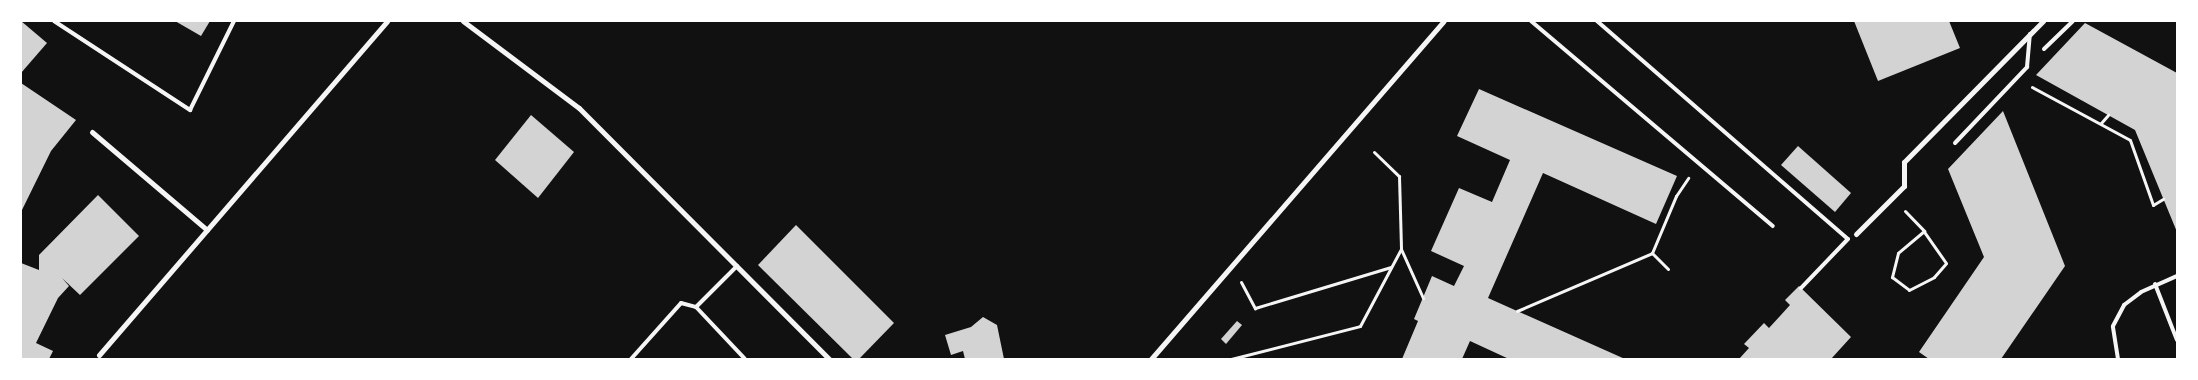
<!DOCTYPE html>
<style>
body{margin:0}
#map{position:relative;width:2198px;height:380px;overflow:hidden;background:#111;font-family:"Asap Condensed",sans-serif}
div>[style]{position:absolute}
.building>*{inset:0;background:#d3d3d3}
.path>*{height:3px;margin:-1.5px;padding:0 1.5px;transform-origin:1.5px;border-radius:1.5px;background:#f5f5f5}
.service>*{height:4px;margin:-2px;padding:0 2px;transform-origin:2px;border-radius:2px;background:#f5f5f5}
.minor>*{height:5px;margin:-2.5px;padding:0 2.5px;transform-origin:2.5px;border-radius:2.5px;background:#f5f5f5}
span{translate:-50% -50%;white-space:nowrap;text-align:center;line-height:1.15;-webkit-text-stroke:4.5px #fff;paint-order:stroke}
.frame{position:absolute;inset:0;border:22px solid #fff;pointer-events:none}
</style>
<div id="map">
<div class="building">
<div style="clip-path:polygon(21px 21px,47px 43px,21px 73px)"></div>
<div style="clip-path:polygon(175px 21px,210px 21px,201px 36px)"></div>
<div style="clip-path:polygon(1854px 21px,1949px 21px,1960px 48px,1878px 81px)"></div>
<div style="clip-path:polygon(2085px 23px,2177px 73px,2177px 232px,2135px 130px,2036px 75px)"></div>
<div style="clip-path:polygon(21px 83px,76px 120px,51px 151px,21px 212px)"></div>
<div style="clip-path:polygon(1479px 89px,1677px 176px,1656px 224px,1543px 173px,1488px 298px,1625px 359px,1509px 359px,1470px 341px,1462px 359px,1402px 359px,1418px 321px,1414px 319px,1432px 276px,1454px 286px,1464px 266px,1431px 251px,1459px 188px,1492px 202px,1510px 160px,1457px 136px)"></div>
<div style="clip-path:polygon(2003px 111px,2065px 266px,2001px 359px,1929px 359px,1919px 352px,1984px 257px,1948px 169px)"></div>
<div style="clip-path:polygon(531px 115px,574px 152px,538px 198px,495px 160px)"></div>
<div style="clip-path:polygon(1798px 146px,1851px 193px,1835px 212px,1781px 165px)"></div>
<div style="clip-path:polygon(98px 195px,139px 236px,80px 295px,62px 278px,69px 286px,58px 298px,36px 343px,53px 351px,49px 359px,21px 359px,21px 263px,39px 270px,39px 255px)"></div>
<div style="clip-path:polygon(796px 225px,894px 323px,859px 359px,853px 359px,758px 265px)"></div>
<div style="clip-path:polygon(1799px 286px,1851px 337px,1831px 359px,1739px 359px,1749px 348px,1744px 344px,1764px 323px,1769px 328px,1790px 305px,1785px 300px)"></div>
<div style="clip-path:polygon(983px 317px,997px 325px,1004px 359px,965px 359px,963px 351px,951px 355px,945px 335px,971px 327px)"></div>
<div style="clip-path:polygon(1237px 321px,1242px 325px,1226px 344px,1221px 339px)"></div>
</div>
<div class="path">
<div style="left:2032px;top:87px;width:111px;rotate:28.4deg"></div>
<div style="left:2130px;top:140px;width:69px;rotate:70.5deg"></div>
<div style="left:2153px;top:205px;width:12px;rotate:-31deg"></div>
<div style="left:2101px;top:123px;width:11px;rotate:-49deg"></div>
<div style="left:1374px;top:152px;width:35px;rotate:44deg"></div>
<div style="left:1399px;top:176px;width:73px;rotate:88.4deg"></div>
<div style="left:1905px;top:211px;width:28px;rotate:46deg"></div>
<div style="left:1924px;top:231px;width:34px;rotate:140deg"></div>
<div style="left:1898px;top:253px;width:25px;rotate:104deg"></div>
<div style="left:1892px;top:277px;width:21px;rotate:37deg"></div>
<div style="left:1909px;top:290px;width:28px;rotate:-27deg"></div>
<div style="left:1934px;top:277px;width:18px;rotate:-49deg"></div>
<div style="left:1946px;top:263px;width:39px;rotate:-125deg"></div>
<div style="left:1668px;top:269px;width:23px;rotate:-135deg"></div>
<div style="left:1652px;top:253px;width:62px;rotate:-67.2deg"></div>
<div style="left:1676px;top:196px;width:22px;rotate:-56deg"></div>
<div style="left:1241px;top:282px;width:30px;rotate:62deg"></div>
<div style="left:1255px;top:308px;width:142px;rotate:-16.8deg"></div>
<div style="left:1517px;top:311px;width:147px;rotate:-23.2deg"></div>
<div style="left:1231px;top:359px;width:133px;rotate:-14.3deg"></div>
<div style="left:1360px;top:326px;width:87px;rotate:-62deg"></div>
<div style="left:1401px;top:249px;width:54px;rotate:65.8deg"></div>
</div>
<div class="service">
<div style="left:54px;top:21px;width:163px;rotate:33.2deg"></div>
<div style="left:190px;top:110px;width:99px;rotate:-63.7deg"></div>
<div style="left:1531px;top:21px;width:317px;rotate:40.3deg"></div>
<div style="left:1597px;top:21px;width:332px;rotate:41deg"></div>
<div style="left:1848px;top:239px;width:68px;rotate:133.8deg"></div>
<div style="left:2044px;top:49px;width:40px;rotate:-44deg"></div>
<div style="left:1955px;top:143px;width:105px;rotate:-46.5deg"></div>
<div style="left:2027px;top:67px;width:33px;rotate:-85deg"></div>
<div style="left:2155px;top:284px;width:60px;rotate:68.6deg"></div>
<div style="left:696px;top:307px;width:71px;rotate:46.7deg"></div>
<div style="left:631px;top:359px;width:75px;rotate:-48.2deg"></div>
<div style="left:681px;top:303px;width:16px;rotate:15deg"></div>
<div style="left:696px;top:307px;width:58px;rotate:-45deg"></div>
<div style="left:2118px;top:359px;width:33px;rotate:-99deg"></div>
<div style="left:2113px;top:326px;width:24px;rotate:-62deg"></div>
<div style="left:2124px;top:305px;width:21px;rotate:-37deg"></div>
<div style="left:2141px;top:292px;width:39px;rotate:-24deg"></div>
</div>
<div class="minor">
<div style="left:463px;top:21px;width:145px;rotate:36.9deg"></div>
<div style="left:579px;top:108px;width:354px;rotate:45.1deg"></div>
<div style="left:92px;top:132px;width:151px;rotate:40.4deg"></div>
<div style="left:1856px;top:234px;width:68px;rotate:-45deg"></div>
<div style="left:1904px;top:186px;width:24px;rotate:-90deg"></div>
<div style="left:1904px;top:162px;width:198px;rotate:-45.4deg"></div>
<div style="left:99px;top:355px;width:441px;rotate:-49.2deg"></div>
<div style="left:1151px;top:359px;width:447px;rotate:-49.1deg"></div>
</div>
<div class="frame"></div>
</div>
